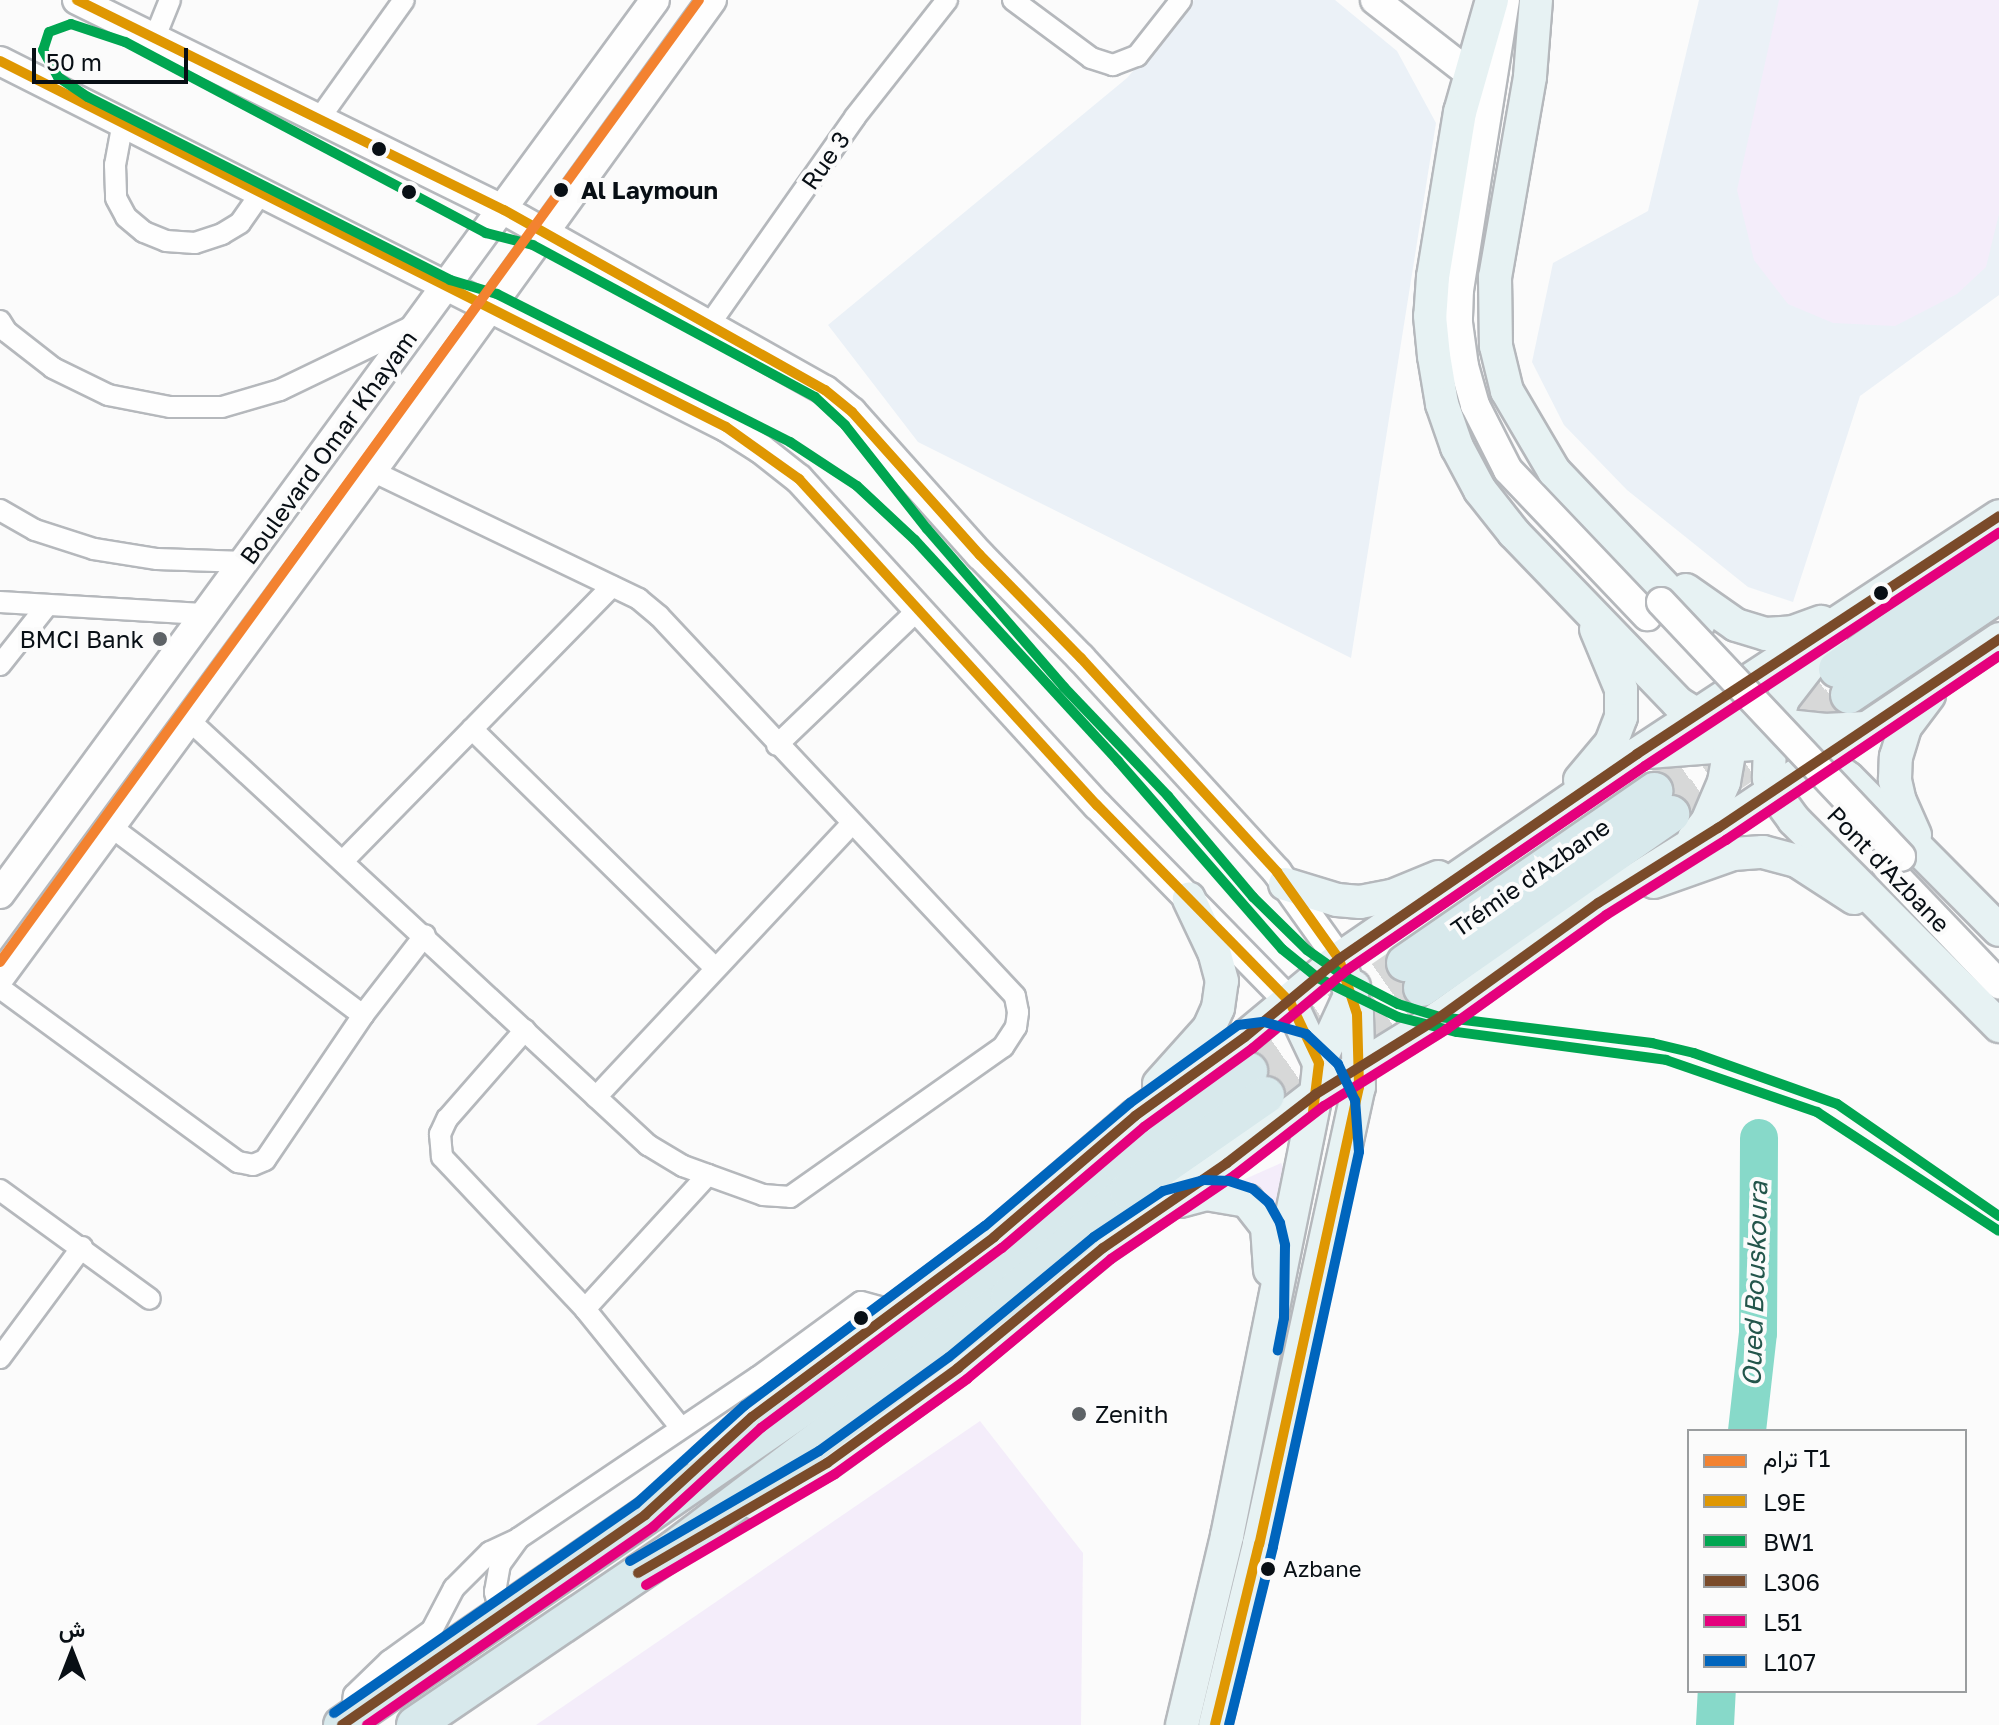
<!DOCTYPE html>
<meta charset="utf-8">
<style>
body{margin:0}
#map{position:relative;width:1999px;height:1725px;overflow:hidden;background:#fbfbfb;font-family:"Golos Text",Vazirmatn,sans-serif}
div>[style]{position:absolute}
.built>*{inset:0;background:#ebf1f7}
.green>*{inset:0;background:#f4edfa}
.river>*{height:38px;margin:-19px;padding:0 19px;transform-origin:19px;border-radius:19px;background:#87d9c9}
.highway-tunnel>*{height:36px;margin-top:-18px;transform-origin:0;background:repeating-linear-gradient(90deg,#d7d8d8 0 36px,transparent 0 54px)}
.roads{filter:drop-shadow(2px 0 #b5b8bc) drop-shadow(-2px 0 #b5b8bc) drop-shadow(0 2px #b5b8bc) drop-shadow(0 -2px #b5b8bc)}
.street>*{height:20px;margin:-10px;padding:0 10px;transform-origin:10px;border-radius:10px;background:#fefefe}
.secondary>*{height:28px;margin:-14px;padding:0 14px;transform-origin:14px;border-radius:14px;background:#fefefe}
.primary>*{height:32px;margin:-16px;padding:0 16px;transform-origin:16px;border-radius:16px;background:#e7f2f3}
.highway>*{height:36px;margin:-18px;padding:0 18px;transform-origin:18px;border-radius:18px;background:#d8e9ec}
.bridges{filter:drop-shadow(2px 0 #b5b8bc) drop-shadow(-2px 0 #b5b8bc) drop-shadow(0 2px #b5b8bc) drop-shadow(0 -2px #b5b8bc)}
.secondary-bridge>*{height:28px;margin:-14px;padding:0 14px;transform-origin:14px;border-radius:14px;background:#fefefe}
.bus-1>*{height:10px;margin:-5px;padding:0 5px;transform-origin:5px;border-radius:5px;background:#df9702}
.bus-2>*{height:10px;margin:-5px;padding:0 5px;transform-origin:5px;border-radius:5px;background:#00a651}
.bus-3>*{height:10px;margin:-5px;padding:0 5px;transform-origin:5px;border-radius:5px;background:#7a4b2a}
.bus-4>*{height:10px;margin:-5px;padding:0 5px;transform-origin:5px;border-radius:5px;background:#e5007d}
.bus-5>*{height:10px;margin:-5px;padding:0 5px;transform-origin:5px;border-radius:5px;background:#0065bd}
.tram-1>*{height:10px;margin:-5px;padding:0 5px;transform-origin:5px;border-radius:5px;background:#f38230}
.dots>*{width:22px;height:22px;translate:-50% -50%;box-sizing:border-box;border:4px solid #fbfbfb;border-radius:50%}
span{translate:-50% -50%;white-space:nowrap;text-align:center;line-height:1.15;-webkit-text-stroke:8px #fbfbfb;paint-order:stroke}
.bus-label{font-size:22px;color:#080f15}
.left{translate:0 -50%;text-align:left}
.street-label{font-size:24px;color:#080f15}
.stop-label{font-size:24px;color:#080f15;font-weight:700}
.poi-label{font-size:24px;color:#080f15}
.right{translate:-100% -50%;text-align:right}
.water-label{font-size:26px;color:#23554b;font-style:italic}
.legend{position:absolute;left:1687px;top:1429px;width:280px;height:264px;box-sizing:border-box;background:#fbfbfb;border:2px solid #9a9d9f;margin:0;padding:10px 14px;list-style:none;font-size:24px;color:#080f15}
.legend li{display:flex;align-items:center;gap:16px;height:40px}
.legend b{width:40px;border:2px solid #9a9d9f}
.north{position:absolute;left:32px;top:1613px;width:80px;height:80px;-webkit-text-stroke:6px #fbfbfb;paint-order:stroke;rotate:0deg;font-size:22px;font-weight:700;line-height:32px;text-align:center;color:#080f15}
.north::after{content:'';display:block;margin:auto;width:28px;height:36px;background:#080f15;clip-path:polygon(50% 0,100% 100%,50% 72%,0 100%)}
.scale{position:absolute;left:32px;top:48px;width:156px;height:36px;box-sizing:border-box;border:4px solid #080f15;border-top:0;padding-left:10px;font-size:24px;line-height:28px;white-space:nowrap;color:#080f15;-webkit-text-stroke:6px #fbfbfb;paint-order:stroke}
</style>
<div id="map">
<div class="built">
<div style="clip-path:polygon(1194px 0,1335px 0,1397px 51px,1436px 123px,1351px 658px,918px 442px,828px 325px,1127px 78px)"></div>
<div style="clip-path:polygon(1699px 0,1999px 0,1999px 295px,1860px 396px,1793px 602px,1748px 587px,1627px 490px,1564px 425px,1532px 362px,1553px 263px,1648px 211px)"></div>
</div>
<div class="green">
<div style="clip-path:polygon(1779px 0,1999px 0,1999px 214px,1986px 267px,1957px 294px,1895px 326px,1833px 323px,1788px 304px,1754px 260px,1737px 190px)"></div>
<div style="clip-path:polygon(1281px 1163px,1289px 1177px,1280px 1232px,1225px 1188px)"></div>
<div style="clip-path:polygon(980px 1421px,1083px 1553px,1081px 1725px,536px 1725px)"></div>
</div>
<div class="river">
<div style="left:1747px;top:1431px;width:99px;rotate:-83.6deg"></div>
<div style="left:1758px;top:1333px;width:195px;rotate:-89.7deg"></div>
<div style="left:1715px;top:1725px;width:34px;rotate:-87deg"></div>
</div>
<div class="highway-tunnel">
<div style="left:1654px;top:791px;width:220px;rotate:-33.7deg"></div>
<div style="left:1671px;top:814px;width:214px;rotate:-33.8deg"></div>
<div style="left:1249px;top:1071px;width:190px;rotate:-34.7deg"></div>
<div style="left:1266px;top:1095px;width:189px;rotate:-34.4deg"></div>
</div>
<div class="roads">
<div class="street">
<div style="left:1013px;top:0;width:97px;rotate:36.6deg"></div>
<div style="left:1091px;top:58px;width:23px;rotate:18deg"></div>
<div style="left:1113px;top:65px;width:26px;rotate:-21deg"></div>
<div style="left:1137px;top:56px;width:71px;rotate:-51.8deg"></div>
<div style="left:155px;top:37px;width:40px;rotate:-68deg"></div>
<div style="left:319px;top:119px;width:146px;rotate:-54.5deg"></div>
<div style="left:123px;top:122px;width:44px;rotate:100.5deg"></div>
<div style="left:115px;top:165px;width:33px;rotate:88deg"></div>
<div style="left:116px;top:198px;width:21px;rotate:62deg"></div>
<div style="left:126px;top:217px;width:23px;rotate:40deg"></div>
<div style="left:144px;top:232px;width:24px;rotate:22deg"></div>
<div style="left:166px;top:241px;width:29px;rotate:4deg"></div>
<div style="left:195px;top:243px;width:28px;rotate:-18deg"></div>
<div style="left:222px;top:234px;width:21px;rotate:-31deg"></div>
<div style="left:240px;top:223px;width:37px;rotate:-55deg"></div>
<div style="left:0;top:321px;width:13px;rotate:58deg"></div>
<div style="left:7px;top:332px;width:58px;rotate:38deg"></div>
<div style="left:53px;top:368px;width:61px;rotate:26.1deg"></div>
<div style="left:108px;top:395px;width:63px;rotate:11deg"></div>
<div style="left:170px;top:407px;width:52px"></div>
<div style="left:222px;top:407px;width:60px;rotate:-16.3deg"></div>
<div style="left:280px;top:390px;width:152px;rotate:-25.7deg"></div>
<div style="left:709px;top:325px;width:254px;rotate:-54.9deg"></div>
<div style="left:855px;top:117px;width:149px;rotate:-51.8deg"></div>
<div style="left:0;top:510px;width:40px;rotate:29.7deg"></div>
<div style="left:35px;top:530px;width:62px;rotate:17.9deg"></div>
<div style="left:94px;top:549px;width:64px;rotate:9deg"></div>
<div style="left:157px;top:559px;width:88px;rotate:2deg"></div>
<div style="left:0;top:602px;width:203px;rotate:3.4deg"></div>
<div style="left:0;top:665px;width:74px;rotate:-51.6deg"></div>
<div style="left:189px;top:720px;width:626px;rotate:42.8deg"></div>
<div style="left:648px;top:1145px;width:41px;rotate:31deg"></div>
<div style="left:683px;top:1166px;width:85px;rotate:19.9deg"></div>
<div style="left:763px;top:1195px;width:27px;rotate:4deg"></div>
<div style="left:790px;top:1197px;width:261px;rotate:-35.2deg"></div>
<div style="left:1003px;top:1047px;width:24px;rotate:-57deg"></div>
<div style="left:1016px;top:1027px;width:15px;rotate:-82deg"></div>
<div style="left:1018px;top:1012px;width:16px;rotate:-101deg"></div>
<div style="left:1015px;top:996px;width:521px;rotate:-133.13deg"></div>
<div style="left:659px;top:616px;width:26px;rotate:-140deg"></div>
<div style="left:639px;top:599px;width:296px;rotate:-154.4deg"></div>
<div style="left:472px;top:729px;width:341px;rotate:44.5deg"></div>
<div style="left:777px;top:745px;width:195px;rotate:-43.8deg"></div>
<div style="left:110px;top:826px;width:316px;rotate:36.8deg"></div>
<div style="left:344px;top:860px;width:383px;rotate:-45.6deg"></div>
<div style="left:0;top:988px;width:295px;rotate:36.2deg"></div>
<div style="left:238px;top:1162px;width:15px;rotate:11deg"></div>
<div style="left:253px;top:1165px;width:13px;rotate:-23deg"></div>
<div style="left:265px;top:1160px;width:175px;rotate:-55.9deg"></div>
<div style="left:363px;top:1015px;width:101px;rotate:-52.2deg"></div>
<div style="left:525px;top:1030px;width:118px;rotate:131.2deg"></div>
<div style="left:447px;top:1119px;width:17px;rotate:115deg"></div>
<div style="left:440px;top:1134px;width:23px;rotate:85deg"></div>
<div style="left:442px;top:1157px;width:209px;rotate:46.7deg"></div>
<div style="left:585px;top:1309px;width:153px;rotate:51.1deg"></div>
<div style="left:596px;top:1097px;width:375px;rotate:-46.9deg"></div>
<div style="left:0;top:1190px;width:185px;rotate:36deg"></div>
<div style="left:585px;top:1309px;width:182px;rotate:-47.5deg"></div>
<div style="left:0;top:1358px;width:138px;rotate:-53.5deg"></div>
<div style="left:501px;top:1615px;width:24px;rotate:-105deg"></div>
<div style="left:495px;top:1592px;width:28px;rotate:-80deg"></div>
<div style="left:500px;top:1564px;width:32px;rotate:-54deg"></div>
<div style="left:519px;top:1538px;width:288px;rotate:-34deg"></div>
<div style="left:758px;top:1377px;width:127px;rotate:-36.1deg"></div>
<div style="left:861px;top:1302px;width:35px;rotate:15deg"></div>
<div style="left:351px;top:1718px;width:23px;rotate:-83deg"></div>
<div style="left:354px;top:1695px;width:49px;rotate:-44.2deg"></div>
<div style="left:389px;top:1661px;width:53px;rotate:-35.8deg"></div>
<div style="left:432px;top:1630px;width:47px;rotate:-62.4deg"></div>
<div style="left:454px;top:1588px;width:51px;rotate:-45deg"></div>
<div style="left:490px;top:1552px;width:29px;rotate:-25deg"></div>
</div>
<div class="secondary">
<div style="left:77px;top:0;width:476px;rotate:26.2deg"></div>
<div style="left:504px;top:210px;width:368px;rotate:29.3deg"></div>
<div style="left:825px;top:390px;width:35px;rotate:39deg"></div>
<div style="left:852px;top:412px;width:192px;rotate:48.2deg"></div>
<div style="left:980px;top:555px;width:144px;rotate:45.6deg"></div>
<div style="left:1081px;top:658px;width:290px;rotate:47.5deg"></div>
<div style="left:1277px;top:872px;width:107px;rotate:54.5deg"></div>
<div style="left:1375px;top:0;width:120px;rotate:37.9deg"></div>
<div style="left:1505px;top:0;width:293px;rotate:99deg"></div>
<div style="left:1459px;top:289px;width:34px;rotate:92deg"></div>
<div style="left:1458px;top:323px;width:43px;rotate:82.1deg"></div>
<div style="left:1464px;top:366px;width:41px;rotate:74.2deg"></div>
<div style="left:1475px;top:405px;width:73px;rotate:63.1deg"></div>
<div style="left:1508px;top:470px;width:202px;rotate:46.4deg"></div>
<div style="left:0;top:61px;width:813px;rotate:26.75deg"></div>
<div style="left:726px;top:427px;width:41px;rotate:32.2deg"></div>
<div style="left:761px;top:449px;width:48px;rotate:38.3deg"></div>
<div style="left:799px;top:479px;width:442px;rotate:47.6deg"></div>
<div style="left:1097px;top:805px;width:276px;rotate:45.6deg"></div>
<div style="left:1888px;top:868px;width:161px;rotate:46.3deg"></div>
<div style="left:0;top:894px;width:1108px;rotate:-53.77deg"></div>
<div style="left:0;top:977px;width:628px;rotate:-53.68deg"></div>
<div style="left:372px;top:471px;width:581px;rotate:-54.18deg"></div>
</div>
<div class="primary">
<div style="left:1492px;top:0;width:116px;rotate:105.9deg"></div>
<div style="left:1460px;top:112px;width:167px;rotate:99.3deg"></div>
<div style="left:1433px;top:277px;width:39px;rotate:94deg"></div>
<div style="left:1430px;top:316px;width:40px;rotate:84.3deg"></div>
<div style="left:1434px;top:356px;width:49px;rotate:80.5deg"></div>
<div style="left:1442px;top:404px;width:46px;rotate:70.8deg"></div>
<div style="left:1457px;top:447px;width:49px;rotate:61.9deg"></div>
<div style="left:1480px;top:490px;width:55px;rotate:51.7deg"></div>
<div style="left:1514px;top:533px;width:236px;rotate:46deg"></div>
<div style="left:1678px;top:703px;width:22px;rotate:32deg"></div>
<div style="left:1697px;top:715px;width:14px;rotate:12deg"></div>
<div style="left:1711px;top:718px;width:115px;rotate:6deg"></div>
<div style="left:1825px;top:730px;width:41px;rotate:-2.8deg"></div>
<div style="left:1536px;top:0;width:77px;rotate:94.5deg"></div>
<div style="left:1530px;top:77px;width:203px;rotate:99.9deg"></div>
<div style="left:1495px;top:277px;width:69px;rotate:89.2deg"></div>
<div style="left:1496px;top:346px;width:46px;rotate:76.3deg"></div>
<div style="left:1507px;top:391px;width:93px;rotate:59.6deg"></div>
<div style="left:1554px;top:471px;width:210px;rotate:46.4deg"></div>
<div style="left:1686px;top:590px;width:61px;rotate:35deg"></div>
<div style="left:1736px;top:625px;width:31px;rotate:17deg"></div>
<div style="left:1766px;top:634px;width:27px;rotate:-4deg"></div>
<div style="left:1793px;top:632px;width:30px;rotate:-20deg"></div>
<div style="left:1831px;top:637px;width:78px;rotate:127.7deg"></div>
<div style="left:1783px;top:699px;width:48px;rotate:105.8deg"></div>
<div style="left:1770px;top:745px;width:33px;rotate:92deg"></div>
<div style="left:1769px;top:778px;width:14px;rotate:73deg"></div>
<div style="left:1773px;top:791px;width:36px;rotate:54deg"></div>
<div style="left:1794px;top:820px;width:291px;rotate:45.1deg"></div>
<div style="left:1803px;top:750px;width:21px;rotate:23deg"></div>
<div style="left:1822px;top:758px;width:33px;rotate:38deg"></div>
<div style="left:1848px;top:778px;width:214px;rotate:45.2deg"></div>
<div style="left:1648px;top:752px;width:105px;rotate:-4.4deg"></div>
<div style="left:1580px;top:780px;width:48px;rotate:-50deg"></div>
<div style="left:1611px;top:743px;width:28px;rotate:-69deg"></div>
<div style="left:1621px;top:717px;width:28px;rotate:-90deg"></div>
<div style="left:1621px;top:689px;width:65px;rotate:-112.6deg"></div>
<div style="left:1915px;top:835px;width:36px;rotate:-114deg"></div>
<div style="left:1900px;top:802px;width:23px;rotate:-103deg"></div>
<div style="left:1895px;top:780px;width:23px;rotate:-88deg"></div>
<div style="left:1896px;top:757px;width:31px;rotate:-73deg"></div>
<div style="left:1905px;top:727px;width:40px;rotate:-53deg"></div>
<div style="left:1694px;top:838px;width:21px;rotate:-51deg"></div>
<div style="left:1707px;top:822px;width:43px;rotate:-67deg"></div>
<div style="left:1724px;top:782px;width:81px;rotate:-80.1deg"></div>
<div style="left:1654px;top:882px;width:84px;rotate:-19.5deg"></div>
<div style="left:1733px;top:854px;width:30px;rotate:-4deg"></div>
<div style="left:1763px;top:852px;width:35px;rotate:15deg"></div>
<div style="left:1797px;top:861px;width:68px;rotate:33deg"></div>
<div style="left:1285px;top:884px;width:54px;rotate:17.1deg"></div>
<div style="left:1337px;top:900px;width:23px;rotate:5deg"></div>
<div style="left:1360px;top:902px;width:33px;rotate:-11deg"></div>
<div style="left:1392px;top:896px;width:50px;rotate:-22.4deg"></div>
<div style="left:1319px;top:1063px;width:84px;rotate:-65.3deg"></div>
<div style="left:1159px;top:1084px;width:75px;rotate:-48.2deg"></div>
<div style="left:1209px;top:1028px;width:22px;rotate:-66deg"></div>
<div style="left:1218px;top:1008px;width:27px;rotate:-82deg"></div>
<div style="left:1222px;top:981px;width:30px;rotate:-105deg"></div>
<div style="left:1214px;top:952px;width:59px;rotate:-115.3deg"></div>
<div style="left:1180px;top:1201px;width:27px;rotate:-15deg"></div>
<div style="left:1206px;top:1194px;width:42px;rotate:9.7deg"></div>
<div style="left:1247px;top:1201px;width:33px;rotate:52deg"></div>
<div style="left:1267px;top:1227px;width:43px;rotate:86deg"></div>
<div style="left:704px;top:1461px;width:65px;rotate:-42.5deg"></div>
<div style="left:752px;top:1417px;width:302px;rotate:-36.6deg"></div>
<div style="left:994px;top:1237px;width:186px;rotate:-40.6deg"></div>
<div style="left:1135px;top:1116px;width:135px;rotate:-35.7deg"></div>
<div style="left:1245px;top:1037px;width:122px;rotate:-39.7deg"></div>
<div style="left:1339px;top:959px;width:362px;rotate:-34.5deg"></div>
<div style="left:1637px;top:754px;width:433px;rotate:-33.3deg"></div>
<div style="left:755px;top:1503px;width:82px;rotate:-29.1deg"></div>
<div style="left:827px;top:1463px;width:162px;rotate:-35.9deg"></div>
<div style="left:958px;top:1368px;width:188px;rotate:-39.6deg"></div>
<div style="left:1103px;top:1248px;width:150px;rotate:-34.4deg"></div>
<div style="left:1227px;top:1163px;width:113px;rotate:-37.8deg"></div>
<div style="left:1316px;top:1094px;width:146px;rotate:-31.8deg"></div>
<div style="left:1440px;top:1017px;width:195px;rotate:-35.8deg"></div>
<div style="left:1598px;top:903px;width:142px;rotate:-32deg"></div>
<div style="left:1718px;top:828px;width:339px;rotate:-33.9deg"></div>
<div style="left:1182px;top:1725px;width:194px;rotate:-76.6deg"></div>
<div style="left:1227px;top:1536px;width:451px;rotate:-78.6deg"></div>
<div style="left:1316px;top:1094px;width:31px;rotate:-84deg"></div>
<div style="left:1319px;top:1063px;width:68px;rotate:-115.4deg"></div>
<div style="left:1215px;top:1725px;width:186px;rotate:-76.3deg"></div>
<div style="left:1259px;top:1544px;width:468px;rotate:-77.7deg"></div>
<div style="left:1359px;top:1087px;width:73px;rotate:-91.6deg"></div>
<div style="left:1357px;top:1014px;width:58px;rotate:-108.1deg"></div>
</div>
<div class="highway">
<div style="left:1837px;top:669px;width:198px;rotate:-35.1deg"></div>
<div style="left:1849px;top:695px;width:181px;rotate:-34deg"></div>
<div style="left:1405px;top:963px;width:303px;rotate:-34.6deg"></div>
<div style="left:1422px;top:988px;width:304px;rotate:-34.9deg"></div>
<div style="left:342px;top:1725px;width:777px;rotate:-34.57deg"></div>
<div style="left:982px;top:1284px;width:183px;rotate:-40.6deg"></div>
<div style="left:1121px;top:1165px;width:159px;rotate:-36.3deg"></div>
<div style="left:415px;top:1725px;width:313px;rotate:-34.2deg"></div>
<div style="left:674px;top:1549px;width:420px;rotate:-37.1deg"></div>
<div style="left:1009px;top:1296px;width:159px;rotate:-41.4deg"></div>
<div style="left:1128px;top:1191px;width:168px;rotate:-34.8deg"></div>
</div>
</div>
<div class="bridges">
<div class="secondary-bridge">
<div style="left:1661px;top:602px;width:350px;rotate:46.7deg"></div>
</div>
</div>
<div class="bus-1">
<div style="left:77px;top:0;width:476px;rotate:26.2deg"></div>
<div style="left:504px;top:210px;width:368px;rotate:29.3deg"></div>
<div style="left:825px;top:390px;width:35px;rotate:39deg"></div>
<div style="left:852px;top:412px;width:192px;rotate:48.2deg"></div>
<div style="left:980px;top:555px;width:144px;rotate:45.6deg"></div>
<div style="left:1081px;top:658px;width:290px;rotate:47.5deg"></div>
<div style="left:1277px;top:872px;width:107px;rotate:54.5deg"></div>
<div style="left:1339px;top:959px;width:58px;rotate:71.9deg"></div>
<div style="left:1357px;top:1014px;width:73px;rotate:88.4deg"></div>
<div style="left:1359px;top:1087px;width:468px;rotate:102.3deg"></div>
<div style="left:1259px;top:1544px;width:186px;rotate:103.7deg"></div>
<div style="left:0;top:61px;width:813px;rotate:26.75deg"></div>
<div style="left:726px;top:427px;width:90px;rotate:35.5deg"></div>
<div style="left:799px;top:479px;width:442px;rotate:47.6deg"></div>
<div style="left:1097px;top:805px;width:276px;rotate:45.6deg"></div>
<div style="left:1290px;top:1002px;width:68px;rotate:64.6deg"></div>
<div style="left:1319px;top:1063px;width:49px;rotate:97deg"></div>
</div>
<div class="bus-2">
<div style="left:1999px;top:1216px;width:197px;rotate:-145.3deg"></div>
<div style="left:1837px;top:1104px;width:152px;rotate:-160.4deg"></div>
<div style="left:1694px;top:1053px;width:43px;rotate:-166.6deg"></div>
<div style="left:1652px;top:1043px;width:214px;rotate:-173deg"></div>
<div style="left:1440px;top:1017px;width:44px;rotate:-162.8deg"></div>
<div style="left:1398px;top:1004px;width:61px;rotate:-152.6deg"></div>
<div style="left:1344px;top:976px;width:45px;rotate:-144.9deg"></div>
<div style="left:1307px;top:950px;width:76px;rotate:-135.5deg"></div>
<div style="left:1253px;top:897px;width:132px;rotate:-130.1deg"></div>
<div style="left:1168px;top:796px;width:151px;rotate:-133.7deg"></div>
<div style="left:1064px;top:687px;width:209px;rotate:-130.9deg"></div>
<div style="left:927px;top:529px;width:132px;rotate:-128.3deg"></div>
<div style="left:845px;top:425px;width:41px;rotate:-137deg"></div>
<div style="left:815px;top:397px;width:320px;rotate:-151.7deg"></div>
<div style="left:533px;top:245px;width:49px;rotate:-165.7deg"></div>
<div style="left:486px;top:233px;width:408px;rotate:-152.1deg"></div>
<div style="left:125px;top:42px;width:57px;rotate:-161.6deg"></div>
<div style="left:71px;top:24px;width:23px;rotate:160deg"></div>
<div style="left:49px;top:32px;width:19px;rotate:108deg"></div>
<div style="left:43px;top:50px;width:31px;rotate:61deg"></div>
<div style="left:58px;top:77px;width:36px;rotate:34deg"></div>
<div style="left:88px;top:97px;width:406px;rotate:26.8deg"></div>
<div style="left:450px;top:280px;width:49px;rotate:16.6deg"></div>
<div style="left:497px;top:294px;width:328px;rotate:26.8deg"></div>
<div style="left:790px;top:442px;width:80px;rotate:33.3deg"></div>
<div style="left:857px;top:486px;width:79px;rotate:43deg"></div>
<div style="left:915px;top:540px;width:300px;rotate:47.4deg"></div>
<div style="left:1118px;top:761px;width:249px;rotate:48.9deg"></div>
<div style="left:1282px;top:949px;width:46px;rotate:38.9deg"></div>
<div style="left:1318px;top:978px;width:89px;rotate:26deg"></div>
<div style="left:1398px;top:1017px;width:61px;rotate:14.3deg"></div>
<div style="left:1457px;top:1032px;width:211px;rotate:7.6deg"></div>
<div style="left:1666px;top:1060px;width:160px;rotate:19deg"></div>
<div style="left:1817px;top:1112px;width:217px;rotate:33.2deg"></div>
</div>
<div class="bus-3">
<div style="left:638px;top:1573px;width:219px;rotate:-30.2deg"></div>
<div style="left:827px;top:1463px;width:162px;rotate:-35.9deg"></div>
<div style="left:958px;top:1368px;width:188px;rotate:-39.6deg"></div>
<div style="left:1103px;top:1248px;width:150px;rotate:-34.4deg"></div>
<div style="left:1227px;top:1163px;width:113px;rotate:-37.8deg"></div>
<div style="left:1316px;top:1094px;width:146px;rotate:-31.8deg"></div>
<div style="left:1440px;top:1017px;width:195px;rotate:-35.8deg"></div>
<div style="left:1598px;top:903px;width:142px;rotate:-32deg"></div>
<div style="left:1718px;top:828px;width:339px;rotate:-33.9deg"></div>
<div style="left:342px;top:1725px;width:369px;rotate:-34.7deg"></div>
<div style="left:645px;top:1515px;width:145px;rotate:-42.5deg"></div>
<div style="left:752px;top:1417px;width:302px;rotate:-36.6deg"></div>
<div style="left:994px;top:1237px;width:186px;rotate:-40.6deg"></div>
<div style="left:1135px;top:1116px;width:135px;rotate:-35.7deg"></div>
<div style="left:1245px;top:1037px;width:122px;rotate:-39.7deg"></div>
<div style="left:1339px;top:959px;width:362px;rotate:-34.5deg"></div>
<div style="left:1637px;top:754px;width:433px;rotate:-33.3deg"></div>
</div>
<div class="bus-4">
<div style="left:646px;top:1585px;width:219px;rotate:-30.4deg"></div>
<div style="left:835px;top:1474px;width:163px;rotate:-35.7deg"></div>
<div style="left:967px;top:1379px;width:187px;rotate:-39.8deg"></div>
<div style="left:1111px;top:1259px;width:150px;rotate:-34.1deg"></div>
<div style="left:1235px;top:1175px;width:113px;rotate:-37.8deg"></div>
<div style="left:1324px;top:1106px;width:145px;rotate:-32deg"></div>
<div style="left:1447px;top:1029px;width:196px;rotate:-35.6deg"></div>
<div style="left:1606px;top:915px;width:142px;rotate:-32deg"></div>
<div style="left:1726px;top:840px;width:329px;rotate:-34deg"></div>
<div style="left:367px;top:1725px;width:348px;rotate:-34.7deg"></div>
<div style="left:653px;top:1527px;width:147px;rotate:-42.5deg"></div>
<div style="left:761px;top:1428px;width:301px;rotate:-36.8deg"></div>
<div style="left:1002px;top:1248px;width:187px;rotate:-40.4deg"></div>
<div style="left:1144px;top:1127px;width:135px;rotate:-35.9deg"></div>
<div style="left:1253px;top:1048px;width:122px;rotate:-39.7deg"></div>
<div style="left:1347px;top:970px;width:361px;rotate:-34.4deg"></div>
<div style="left:1645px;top:766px;width:424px;rotate:-33.4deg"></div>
</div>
<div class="bus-5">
<div style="left:630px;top:1561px;width:219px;rotate:-30.2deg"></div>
<div style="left:819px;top:1451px;width:160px;rotate:-35.9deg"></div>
<div style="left:949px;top:1357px;width:188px;rotate:-39.6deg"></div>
<div style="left:1094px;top:1237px;width:83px;rotate:-33.7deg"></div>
<div style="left:1163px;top:1191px;width:42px;rotate:-15deg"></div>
<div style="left:1204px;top:1180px;width:25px;rotate:2deg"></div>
<div style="left:1229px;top:1181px;width:25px;rotate:18deg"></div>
<div style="left:1253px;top:1189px;width:21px;rotate:41deg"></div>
<div style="left:1269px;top:1203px;width:23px;rotate:61deg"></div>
<div style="left:1280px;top:1223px;width:23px;rotate:77deg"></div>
<div style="left:1285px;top:1245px;width:73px;rotate:90.8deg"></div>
<div style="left:1284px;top:1318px;width:33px;rotate:101deg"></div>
<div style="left:334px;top:1713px;width:367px;rotate:-34.7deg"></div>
<div style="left:636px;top:1504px;width:146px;rotate:-42.2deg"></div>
<div style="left:744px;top:1406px;width:301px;rotate:-36.8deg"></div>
<div style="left:985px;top:1226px;width:190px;rotate:-40.3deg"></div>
<div style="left:1130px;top:1103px;width:133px;rotate:-35.8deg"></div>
<div style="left:1238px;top:1025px;width:26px;rotate:-7deg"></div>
<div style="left:1264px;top:1022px;width:44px;rotate:15.9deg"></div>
<div style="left:1306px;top:1034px;width:44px;rotate:43.2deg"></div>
<div style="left:1338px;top:1064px;width:40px;rotate:65deg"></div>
<div style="left:1355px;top:1100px;width:52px;rotate:85.6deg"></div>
<div style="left:1359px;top:1152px;width:404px;rotate:102.3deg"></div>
<div style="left:1273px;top:1547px;width:183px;rotate:103.9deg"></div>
</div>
<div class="tram-1">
<div style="left:0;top:962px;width:1189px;rotate:-54deg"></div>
</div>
<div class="dots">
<div style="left:379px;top:149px;background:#080f15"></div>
<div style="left:561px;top:190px;background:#080f15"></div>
<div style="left:409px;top:192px;background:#080f15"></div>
<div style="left:1881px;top:593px;background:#080f15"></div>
<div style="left:160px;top:639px;background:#5d6266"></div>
<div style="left:861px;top:1318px;background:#080f15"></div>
<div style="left:1079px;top:1414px;background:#5d6266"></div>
<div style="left:1268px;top:1569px;background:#080f15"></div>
</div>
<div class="bus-label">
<span class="left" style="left:1283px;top:1569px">Azbane</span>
</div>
<div class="street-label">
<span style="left:825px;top:160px;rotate:-55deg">Rue 3</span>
<span style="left:328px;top:447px;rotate:-54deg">Boulevard Omar Khayam</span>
<span style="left:1889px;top:869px;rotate:46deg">Pont d'Azbane</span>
<span style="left:1530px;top:877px;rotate:-35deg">Trémie d'Azbane</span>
</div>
<div class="stop-label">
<span class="left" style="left:581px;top:190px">Al Laymoun</span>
</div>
<div class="poi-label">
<span class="right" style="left:144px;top:639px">BMCI Bank</span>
<span class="left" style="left:1095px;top:1414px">Zenith</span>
</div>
<div class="water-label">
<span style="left:1755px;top:1284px;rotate:-88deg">Oued Bouskoura</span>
</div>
<ul class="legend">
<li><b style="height:10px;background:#f38230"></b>ترام T1</li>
<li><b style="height:10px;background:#df9702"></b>L9E</li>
<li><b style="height:10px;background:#00a651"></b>BW1</li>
<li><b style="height:10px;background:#7a4b2a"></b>L306</li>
<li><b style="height:10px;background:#e5007d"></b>L51</li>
<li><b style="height:10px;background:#0065bd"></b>L107</li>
</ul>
<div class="north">ش</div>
<div class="scale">50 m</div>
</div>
